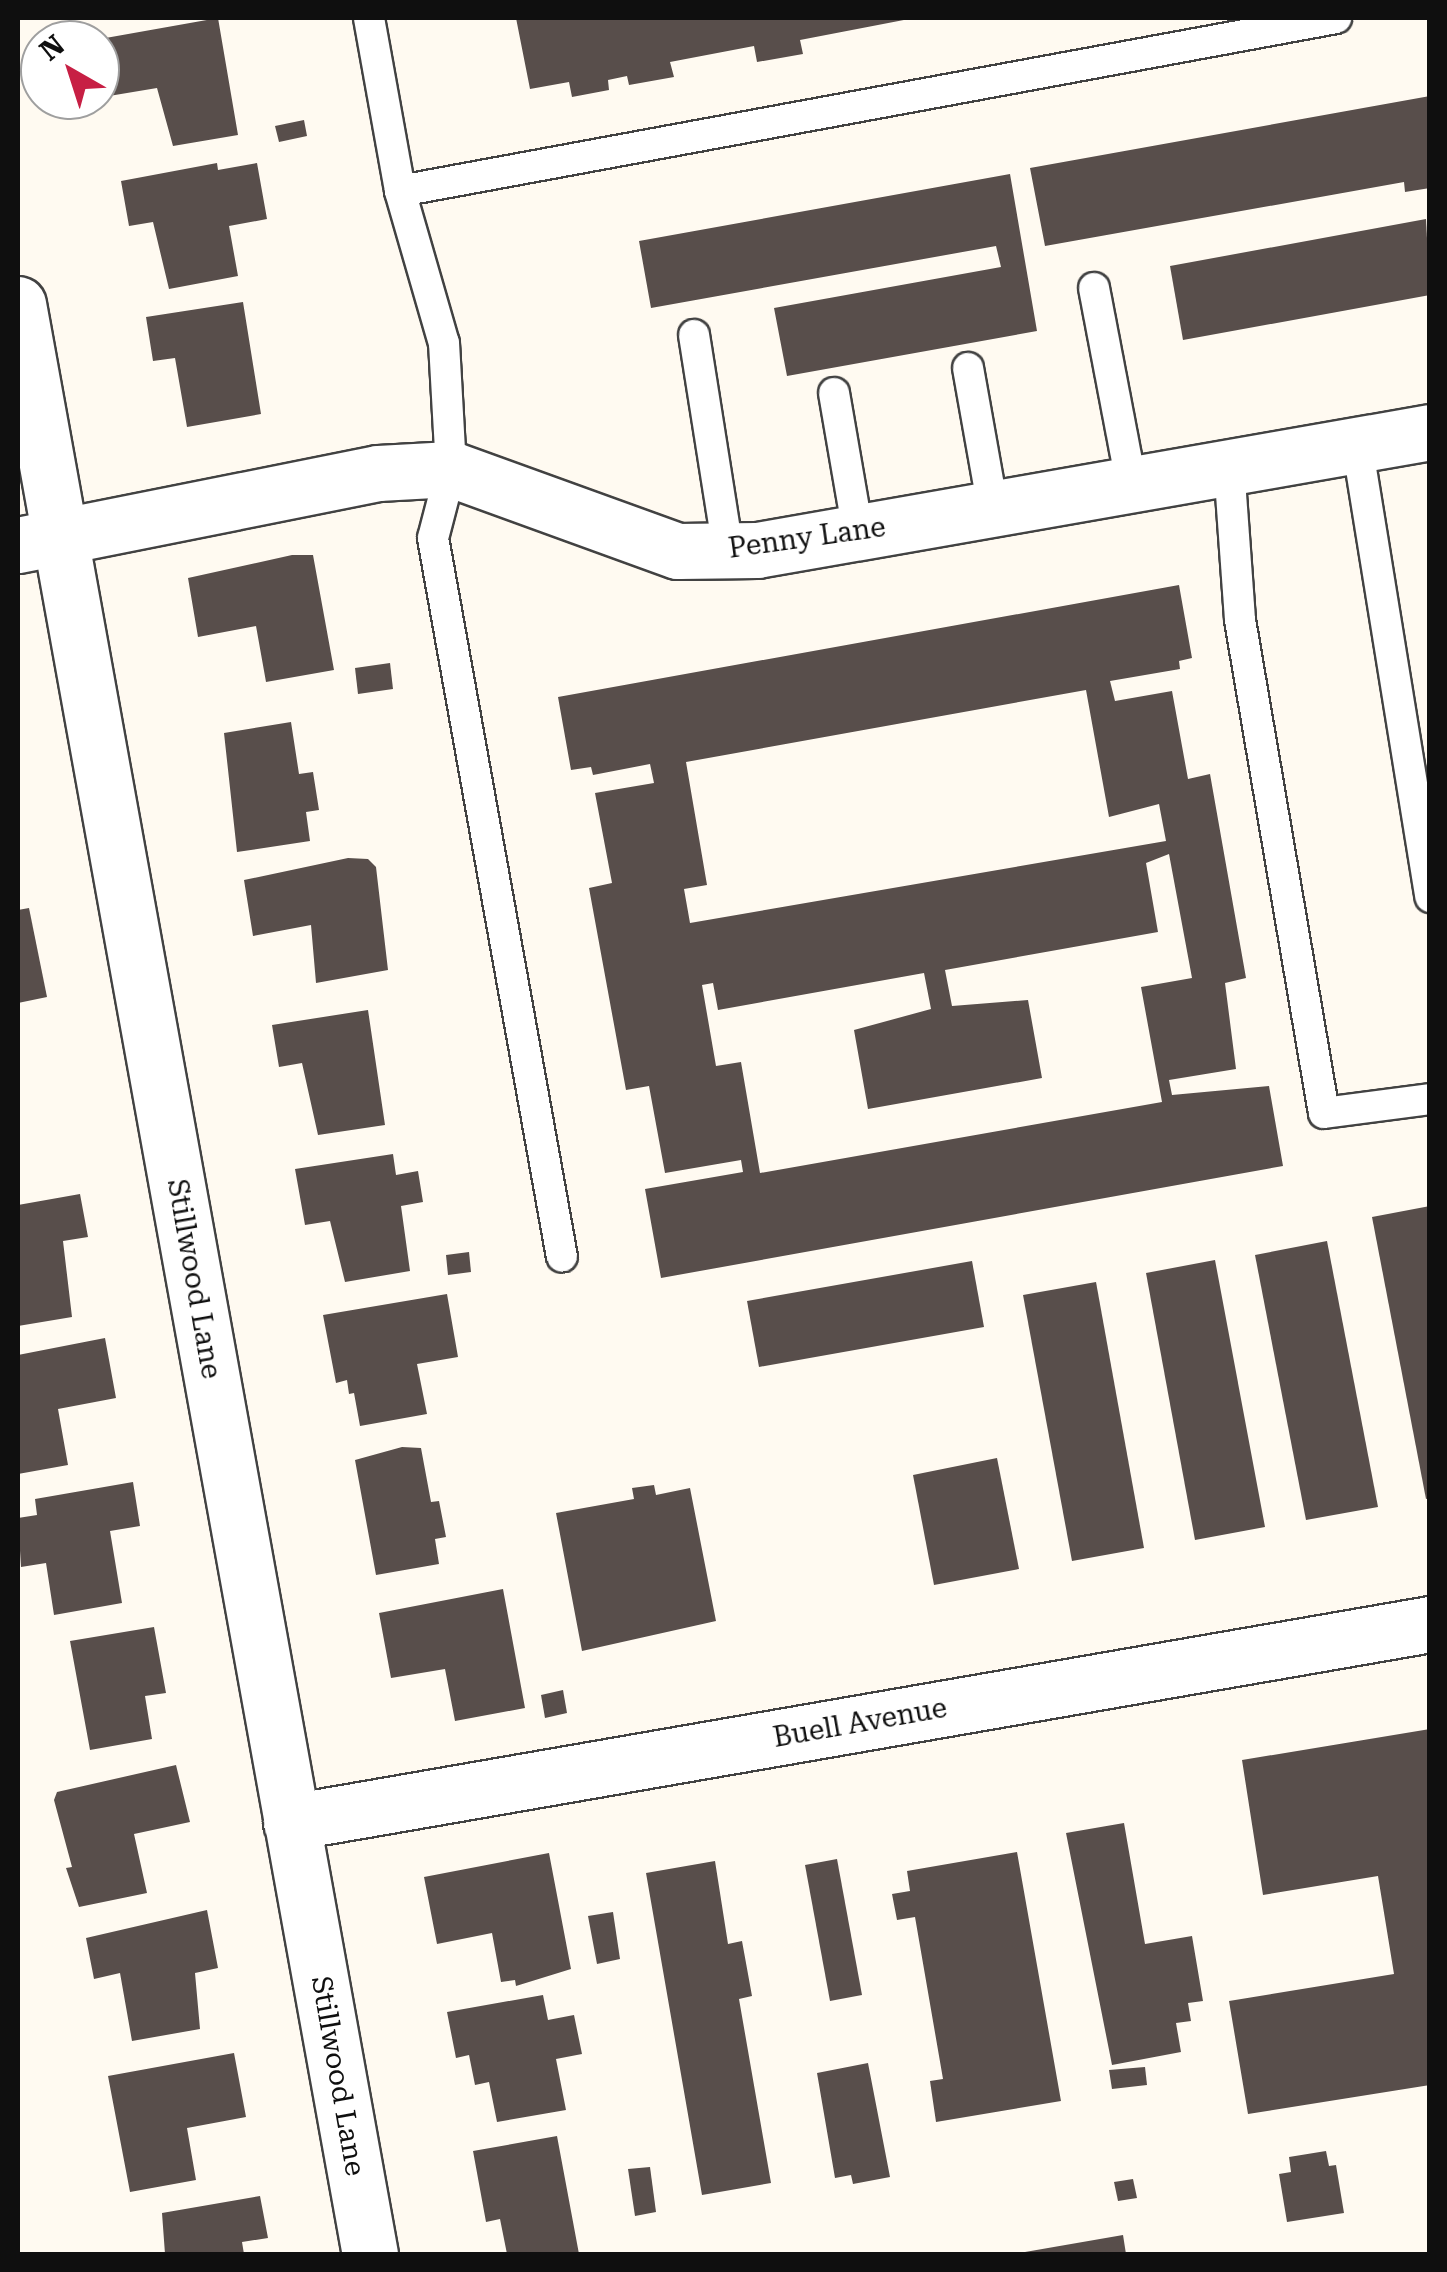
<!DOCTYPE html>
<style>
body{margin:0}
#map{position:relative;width:1447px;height:2272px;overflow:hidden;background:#fffaf1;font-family:"Roboto Serif",serif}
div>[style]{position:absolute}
.building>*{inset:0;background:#584e4b}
.roads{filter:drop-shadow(2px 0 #424242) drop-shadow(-2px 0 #424242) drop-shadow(0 2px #424242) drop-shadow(0 -2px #424242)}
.service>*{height:30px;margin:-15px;padding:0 15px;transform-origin:15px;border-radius:15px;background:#fff}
.minor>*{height:55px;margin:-27.5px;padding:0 27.5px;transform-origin:27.5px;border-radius:27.5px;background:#fff}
span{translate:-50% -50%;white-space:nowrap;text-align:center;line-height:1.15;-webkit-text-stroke:10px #fff;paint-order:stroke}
.street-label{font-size:28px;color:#0f0f0f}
.frame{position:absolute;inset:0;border:20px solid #0f0f0f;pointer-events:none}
.north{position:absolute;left:20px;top:20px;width:100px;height:100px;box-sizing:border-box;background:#fff;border:2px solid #9f9f9f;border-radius:50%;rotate:321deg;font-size:28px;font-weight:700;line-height:40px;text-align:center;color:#0f0f0f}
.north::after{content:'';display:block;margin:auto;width:35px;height:45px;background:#c71f44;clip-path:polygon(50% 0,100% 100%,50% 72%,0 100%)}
</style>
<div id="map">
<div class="building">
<div style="clip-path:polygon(218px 18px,238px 135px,173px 146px,157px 88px,103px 97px,100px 39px)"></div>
<div style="clip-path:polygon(516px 18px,909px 18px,909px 19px,800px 40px,803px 54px,757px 62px,754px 46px,670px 62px,674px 77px,629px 85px,627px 76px,608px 80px,609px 90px,572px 97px,569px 82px,530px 89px)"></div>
<div style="clip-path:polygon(1430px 96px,1430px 188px,1405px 192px,1404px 182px,1045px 246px,1030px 168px)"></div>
<div style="clip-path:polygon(304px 120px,307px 136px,279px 142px,275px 126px)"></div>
<div style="clip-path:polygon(217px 163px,218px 170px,257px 163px,267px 219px,229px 226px,238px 276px,169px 289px,153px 222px,129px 226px,121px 181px)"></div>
<div style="clip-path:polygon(1010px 174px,1037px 331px,787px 376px,774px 308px,1001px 267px,996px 246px,651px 308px,639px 241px)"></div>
<div style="clip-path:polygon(1426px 219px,1430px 295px,1183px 340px,1170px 266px)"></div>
<div style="clip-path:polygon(243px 302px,261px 414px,187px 427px,175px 358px,153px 361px,146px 317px)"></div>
<div style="clip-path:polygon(292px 555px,313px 555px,334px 670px,266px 682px,256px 626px,198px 637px,188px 578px)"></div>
<div style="clip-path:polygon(evenodd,1179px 585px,1192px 658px,1179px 661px,1180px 669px,1110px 681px,1115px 701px,1172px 691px,1188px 779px,1210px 774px,1246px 978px,1225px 983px,1236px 1069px,1169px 1080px,1172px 1095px,1269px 1086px,1283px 1166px,661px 1278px,645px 1189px,743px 1172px,741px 1160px,665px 1173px,649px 1086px,626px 1090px,589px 888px,612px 883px,595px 793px,654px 783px,650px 764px,593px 775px,591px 767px,571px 770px,558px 697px,1179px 585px,1086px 690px,1109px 817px,1159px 804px,1166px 841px,690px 923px,684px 889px,707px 885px,686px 762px,1086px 690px,1179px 585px,1169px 854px,1192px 978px,1141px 987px,1162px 1102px,760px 1173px,741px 1062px,716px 1066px,702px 985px,713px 983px,718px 1010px,924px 973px,931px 1009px,854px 1030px,868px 1109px,1042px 1078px,1028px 1000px,952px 1006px,945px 970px,1158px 932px,1146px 863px,1169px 854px)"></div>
<div style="clip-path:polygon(390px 663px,393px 689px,358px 694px,355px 668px)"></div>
<div style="clip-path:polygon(291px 722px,299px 774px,313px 772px,319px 810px,306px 812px,310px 841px,237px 852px,224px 733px)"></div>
<div style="clip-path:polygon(348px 858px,368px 859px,376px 867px,388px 970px,316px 983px,311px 925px,253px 936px,244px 880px)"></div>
<div style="clip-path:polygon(29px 908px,47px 997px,18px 1003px,18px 910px)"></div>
<div style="clip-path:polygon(368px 1010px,385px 1125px,318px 1135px,302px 1063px,279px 1067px,272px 1025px)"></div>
<div style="clip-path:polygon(393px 1154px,396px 1175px,418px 1171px,423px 1202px,401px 1206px,410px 1271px,345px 1282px,330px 1221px,305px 1225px,295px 1169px)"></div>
<div style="clip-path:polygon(80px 1194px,88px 1237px,63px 1241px,72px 1317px,18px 1326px,18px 1205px)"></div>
<div style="clip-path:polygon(1430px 1206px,1430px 1498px,1426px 1499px,1372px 1217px)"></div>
<div style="clip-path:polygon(1327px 1241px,1378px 1507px,1306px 1520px,1255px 1255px)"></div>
<div style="clip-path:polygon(469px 1252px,471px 1272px,448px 1275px,446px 1255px)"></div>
<div style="clip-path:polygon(1215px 1260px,1265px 1527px,1195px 1540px,1146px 1273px)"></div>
<div style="clip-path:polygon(972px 1261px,984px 1327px,759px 1367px,747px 1301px)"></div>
<div style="clip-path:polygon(1096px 1282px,1144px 1548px,1072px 1561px,1023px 1295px)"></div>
<div style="clip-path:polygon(447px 1294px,458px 1357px,417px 1364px,427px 1414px,360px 1426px,354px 1393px,349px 1394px,347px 1380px,336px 1383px,323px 1315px)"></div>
<div style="clip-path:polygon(105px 1338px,116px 1398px,58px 1409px,68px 1465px,18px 1474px,18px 1355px)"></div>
<div style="clip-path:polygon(402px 1447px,421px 1448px,431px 1502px,439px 1501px,446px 1537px,435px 1539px,439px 1564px,376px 1575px,355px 1460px)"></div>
<div style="clip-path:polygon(997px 1458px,1019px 1569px,934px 1585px,913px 1475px)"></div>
<div style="clip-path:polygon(133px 1482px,140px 1526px,110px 1531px,122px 1603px,54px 1615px,46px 1563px,21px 1567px,18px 1518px,37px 1515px,35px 1499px)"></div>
<div style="clip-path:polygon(654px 1485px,656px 1495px,690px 1488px,716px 1621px,582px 1651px,556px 1513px,634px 1499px,632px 1488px)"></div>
<div style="clip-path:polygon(503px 1589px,525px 1708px,455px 1721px,445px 1669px,391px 1678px,379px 1613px)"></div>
<div style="clip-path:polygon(154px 1627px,166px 1693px,145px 1696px,152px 1739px,90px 1750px,70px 1641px)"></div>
<div style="clip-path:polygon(563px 1690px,567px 1713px,545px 1718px,541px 1695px)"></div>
<div style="clip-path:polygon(1430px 1729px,1430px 2085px,1248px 2114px,1229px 2001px,1394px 1974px,1378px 1876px,1263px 1895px,1242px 1760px)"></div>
<div style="clip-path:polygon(176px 1765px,190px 1822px,134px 1834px,147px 1893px,79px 1907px,66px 1868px,72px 1867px,54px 1800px,57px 1792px)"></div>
<div style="clip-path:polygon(1124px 1823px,1145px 1944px,1192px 1936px,1203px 2001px,1188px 2003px,1191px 2021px,1176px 2023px,1181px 2052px,1112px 2065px,1066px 1833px)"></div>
<div style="clip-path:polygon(1017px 1852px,1061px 2101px,936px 2122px,930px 2081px,943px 2079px,915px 1917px,897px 1920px,892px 1894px,910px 1891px,907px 1871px)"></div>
<div style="clip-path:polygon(549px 1853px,571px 1969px,516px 1986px,515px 1980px,501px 1982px,492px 1933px,437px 1944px,424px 1877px)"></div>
<div style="clip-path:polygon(837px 1859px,862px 1995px,830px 2001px,805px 1865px)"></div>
<div style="clip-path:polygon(715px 1861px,728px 1944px,742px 1941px,752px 1996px,739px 1999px,771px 2183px,702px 2195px,646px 1873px)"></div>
<div style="clip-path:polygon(207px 1910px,218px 1968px,195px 1973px,200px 2029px,132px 2041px,120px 1973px,94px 1979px,86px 1938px)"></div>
<div style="clip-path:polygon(613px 1912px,620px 1959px,597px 1964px,588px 1916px)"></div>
<div style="clip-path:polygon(543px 1995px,548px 2020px,574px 2015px,582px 2054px,556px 2059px,566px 2110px,497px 2122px,489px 2082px,475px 2085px,469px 2055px,456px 2058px,447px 2012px)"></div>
<div style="clip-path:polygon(234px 2053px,246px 2117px,187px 2128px,196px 2180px,130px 2192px,108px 2076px)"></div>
<div style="clip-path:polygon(868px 2063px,890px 2177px,853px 2184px,851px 2175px,835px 2178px,817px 2073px)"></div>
<div style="clip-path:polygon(1145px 2067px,1147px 2085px,1112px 2089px,1109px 2070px)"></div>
<div style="clip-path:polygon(557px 2136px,579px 2254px,507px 2254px,500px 2219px,486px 2222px,473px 2151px)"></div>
<div style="clip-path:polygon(1326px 2151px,1329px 2166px,1336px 2165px,1344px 2213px,1287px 2222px,1279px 2174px,1291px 2172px,1289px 2157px)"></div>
<div style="clip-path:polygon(650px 2167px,656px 2212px,635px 2216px,628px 2169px)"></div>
<div style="clip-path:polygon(1133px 2179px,1137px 2198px,1118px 2201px,1114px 2182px)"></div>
<div style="clip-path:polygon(260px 2196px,268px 2238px,242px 2242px,244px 2254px,165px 2254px,162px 2213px)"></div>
<div style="clip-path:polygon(1123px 2235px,1126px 2254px,1025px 2254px,1025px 2252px)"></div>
</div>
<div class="roads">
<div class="service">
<div style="left:369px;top:18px;width:176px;rotate:79.8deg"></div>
<div style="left:400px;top:191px;width:158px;rotate:73.9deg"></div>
<div style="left:444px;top:343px;width:126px;rotate:86.8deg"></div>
<div style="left:451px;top:469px;width:71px;rotate:104.6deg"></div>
<div style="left:433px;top:538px;width:730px;rotate:79.83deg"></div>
<div style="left:400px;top:191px;width:952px;rotate:-10.47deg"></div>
<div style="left:1094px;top:288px;width:197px;rotate:79.2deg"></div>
<div style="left:694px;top:335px;width:218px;rotate:81deg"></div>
<div style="left:968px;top:368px;width:142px;rotate:79.9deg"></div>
<div style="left:834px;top:393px;width:141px;rotate:80.2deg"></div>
<div style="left:1357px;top:444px;width:459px;rotate:80.8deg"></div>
<div style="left:1229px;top:466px;width:154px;rotate:85.9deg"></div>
<div style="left:1240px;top:620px;width:500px;rotate:80.33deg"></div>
<div style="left:1324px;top:1113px;width:107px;rotate:-7.5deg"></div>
</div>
<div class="minor">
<div style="left:18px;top:304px;width:1982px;rotate:79.77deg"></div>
<div style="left:18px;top:545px;width:367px;rotate:-11.3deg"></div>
<div style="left:378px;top:473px;width:73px;rotate:-3.1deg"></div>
<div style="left:451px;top:469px;width:241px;rotate:19.9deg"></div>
<div style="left:678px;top:551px;width:79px;rotate:-0.7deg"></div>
<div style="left:757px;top:550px;width:683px;rotate:-9.94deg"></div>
<div style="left:291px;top:1822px;width:1156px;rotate:-9.86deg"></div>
</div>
</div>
<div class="street-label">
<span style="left:807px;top:538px;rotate:-8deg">Penny Lane</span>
<span style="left:194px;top:1279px;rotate:80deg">Stillwood Lane</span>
<span style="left:860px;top:1723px;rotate:-10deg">Buell Avenue</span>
<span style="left:338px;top:2076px;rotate:80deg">Stillwood Lane</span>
</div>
<div class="frame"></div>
<div class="north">N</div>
</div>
